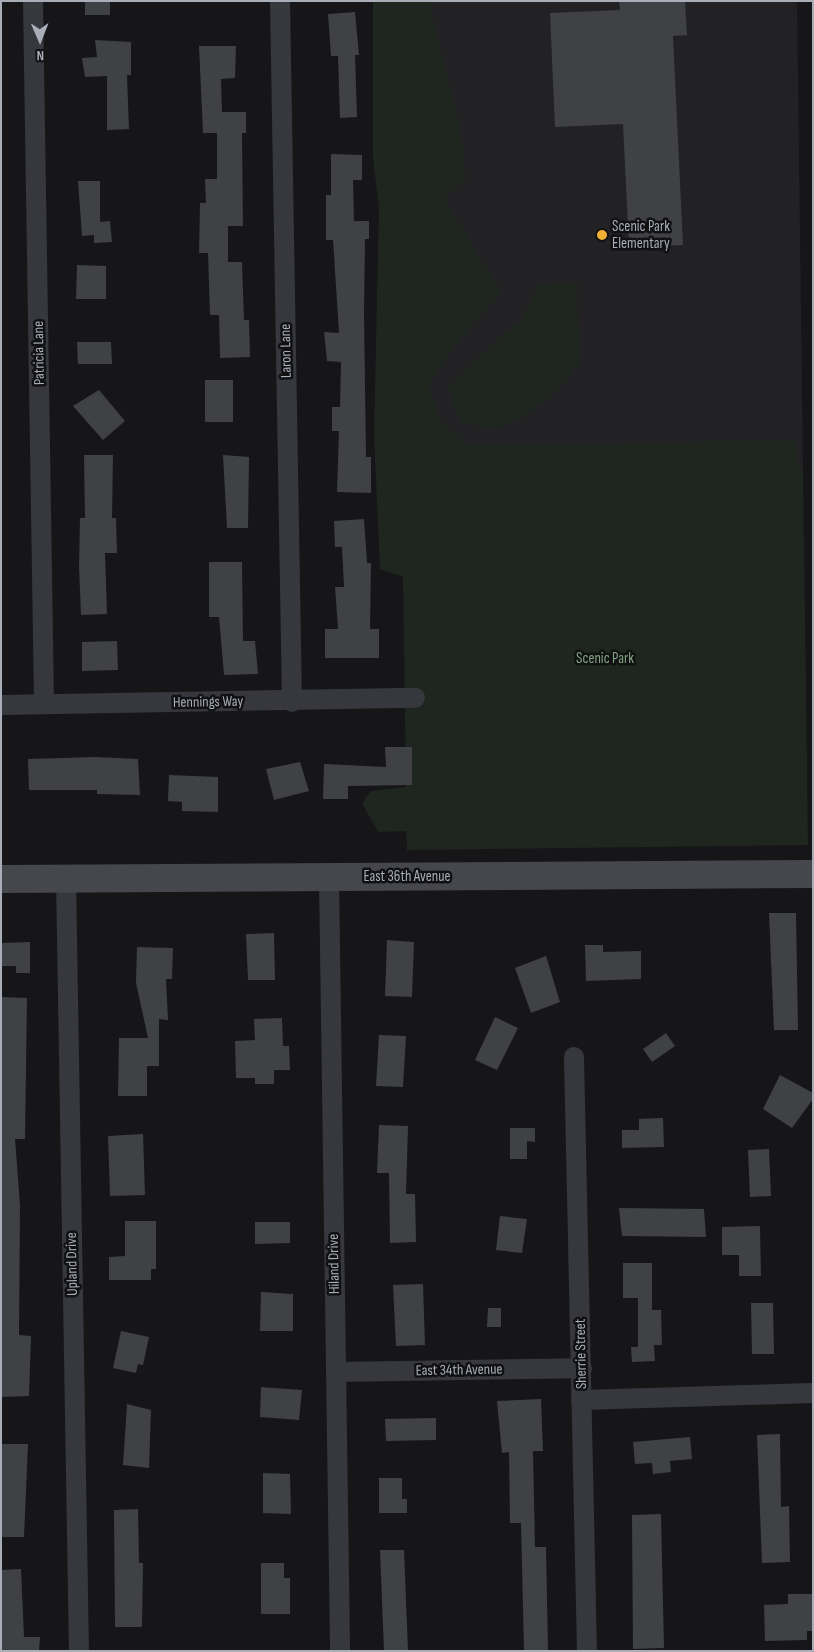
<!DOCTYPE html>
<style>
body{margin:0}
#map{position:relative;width:814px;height:1652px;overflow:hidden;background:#161618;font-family:"Sofia Sans Condensed",sans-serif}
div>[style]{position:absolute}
.built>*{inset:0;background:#222225}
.green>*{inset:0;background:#1e261f}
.building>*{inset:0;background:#404145}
.street>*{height:20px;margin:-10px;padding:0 10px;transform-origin:10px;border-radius:10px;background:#37383d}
.secondary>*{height:28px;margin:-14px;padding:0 14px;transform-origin:14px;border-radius:14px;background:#45474d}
.dots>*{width:14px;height:14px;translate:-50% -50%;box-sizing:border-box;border:2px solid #111113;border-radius:50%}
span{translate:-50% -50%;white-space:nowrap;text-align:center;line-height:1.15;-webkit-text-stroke:5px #111113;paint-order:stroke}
.poi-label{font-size:15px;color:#a8adb8}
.left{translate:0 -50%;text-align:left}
.street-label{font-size:15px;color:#a8adb8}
.park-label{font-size:15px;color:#7fa381}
.frame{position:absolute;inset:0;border:2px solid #a8adb8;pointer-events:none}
.north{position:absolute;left:15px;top:15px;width:50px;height:50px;-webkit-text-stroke:4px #111113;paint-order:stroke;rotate:179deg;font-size:14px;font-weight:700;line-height:20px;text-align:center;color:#a8adb8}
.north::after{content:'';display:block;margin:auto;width:18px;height:22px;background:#a8adb8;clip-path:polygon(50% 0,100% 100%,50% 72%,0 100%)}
</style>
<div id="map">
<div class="built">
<div style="clip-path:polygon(404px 1px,797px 1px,803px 468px,401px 474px)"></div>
</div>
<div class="green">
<div style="clip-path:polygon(373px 1px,429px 1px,460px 125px,466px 178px,444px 198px,501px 292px,453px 348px,429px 384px,439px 419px,470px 446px,792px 440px,797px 445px,798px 468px,803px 468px,808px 845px,407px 850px,406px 831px,378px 832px,362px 803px,371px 791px,406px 787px,403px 577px,380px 569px,374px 435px,379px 207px,373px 159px)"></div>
<div style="clip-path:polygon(577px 282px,579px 364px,555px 392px,525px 416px,496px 428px,460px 423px,448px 386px,521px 319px,539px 284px)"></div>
</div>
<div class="building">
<div style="clip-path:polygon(85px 1px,110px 1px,110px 15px,85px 15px)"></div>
<div style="clip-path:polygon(619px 1px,685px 1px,687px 35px,673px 36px,683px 245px,629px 247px,623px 124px,555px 127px,550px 13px,620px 10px)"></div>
<div style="clip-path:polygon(355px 12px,359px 55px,355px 55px,357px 117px,340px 118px,338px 56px,331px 56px,328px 14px)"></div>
<div style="clip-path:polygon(95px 40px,131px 42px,131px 75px,127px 75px,129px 129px,107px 130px,107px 76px,85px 77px,82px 58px,97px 57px)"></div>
<div style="clip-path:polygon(199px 46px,236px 46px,235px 78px,221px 79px,222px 112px,246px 112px,246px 133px,242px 133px,243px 226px,228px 226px,228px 262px,242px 262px,244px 320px,249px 320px,250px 357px,220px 358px,219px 315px,210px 315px,208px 253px,199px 253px,200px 203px,206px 203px,205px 179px,217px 179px,217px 133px,203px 133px)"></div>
<div style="clip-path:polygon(331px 154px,362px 155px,362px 180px,353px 180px,354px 221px,369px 221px,369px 239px,365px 239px,364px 314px,366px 457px,371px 457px,371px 493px,337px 492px,339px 431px,332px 431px,332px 407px,340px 407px,341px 362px,327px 361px,324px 332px,339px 333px,333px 240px,326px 240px,326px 195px,331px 195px)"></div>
<div style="clip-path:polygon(78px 181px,100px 181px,100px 222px,110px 221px,112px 242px,94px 243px,94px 235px,82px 236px)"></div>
<div style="clip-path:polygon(77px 265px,106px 266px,106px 299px,76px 299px)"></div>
<div style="clip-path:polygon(77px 342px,111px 342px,112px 364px,78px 364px)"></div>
<div style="clip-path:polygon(205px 380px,233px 380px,233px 422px,205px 422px)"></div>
<div style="clip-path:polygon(99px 390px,125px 421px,103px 440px,73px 406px)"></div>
<div style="clip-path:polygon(84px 455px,113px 455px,112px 518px,116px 518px,117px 553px,105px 553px,107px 614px,81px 615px,79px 567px,80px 518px,85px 518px)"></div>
<div style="clip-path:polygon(223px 455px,249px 457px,248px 528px,227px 528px)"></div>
<div style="clip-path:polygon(364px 519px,367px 563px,371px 563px,370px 629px,379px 629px,379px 658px,325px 658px,325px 629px,338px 629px,335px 587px,344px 587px,342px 547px,335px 547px,334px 521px)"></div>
<div style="clip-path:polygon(209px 562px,242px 562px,243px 641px,255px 641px,258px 674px,224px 675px,219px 617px,209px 617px)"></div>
<div style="clip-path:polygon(117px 641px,118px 670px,82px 671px,82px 642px)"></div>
<div style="clip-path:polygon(385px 747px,412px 747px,412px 785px,348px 786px,348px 799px,323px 799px,324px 764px,386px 767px)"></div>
<div style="clip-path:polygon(96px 757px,138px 759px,140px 795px,97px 794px,97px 790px,29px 790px,28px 759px)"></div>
<div style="clip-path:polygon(300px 762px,309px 791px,274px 800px,266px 769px)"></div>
<div style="clip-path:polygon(169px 775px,218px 777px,218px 812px,182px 811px,182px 802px,168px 801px)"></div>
<div style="clip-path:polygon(769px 913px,796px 913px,798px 1030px,774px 1030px)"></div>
<div style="clip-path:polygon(274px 933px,275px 980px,248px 980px,246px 934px)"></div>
<div style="clip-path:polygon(387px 940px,414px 942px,412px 997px,385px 996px)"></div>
<div style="clip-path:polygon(30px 942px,30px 973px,16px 973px,16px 966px,1px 966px,1px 943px)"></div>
<div style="clip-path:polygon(585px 945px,603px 945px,603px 952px,641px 951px,641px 979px,586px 981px)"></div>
<div style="clip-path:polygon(137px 947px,173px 948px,172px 979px,166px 979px,168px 1020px,159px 1019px,159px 1066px,147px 1066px,147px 1096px,118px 1096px,119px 1038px,148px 1038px,136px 983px)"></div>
<div style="clip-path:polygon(546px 956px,560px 1002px,531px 1013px,515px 968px)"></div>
<div style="clip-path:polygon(1px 997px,27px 998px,25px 1139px,15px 1139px,20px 1205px,19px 1335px,31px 1336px,29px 1396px,1px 1397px)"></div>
<div style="clip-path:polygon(495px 1017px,518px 1028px,497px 1070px,475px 1060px)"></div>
<div style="clip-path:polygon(282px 1018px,283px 1046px,289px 1046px,290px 1070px,274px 1070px,274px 1084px,255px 1084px,255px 1078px,236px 1078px,235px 1041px,255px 1040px,254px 1019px)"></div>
<div style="clip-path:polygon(666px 1033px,675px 1046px,652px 1062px,643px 1049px)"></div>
<div style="clip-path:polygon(379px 1035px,406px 1036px,403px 1087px,376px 1086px)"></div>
<div style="clip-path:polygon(780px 1075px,813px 1093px,813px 1099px,792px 1128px,763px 1109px)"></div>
<div style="clip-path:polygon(663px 1118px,664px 1147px,622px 1148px,622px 1130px,639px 1130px,639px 1119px)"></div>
<div style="clip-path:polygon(379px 1125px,408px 1126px,406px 1194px,415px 1194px,416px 1242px,390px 1243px,389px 1173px,377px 1173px)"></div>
<div style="clip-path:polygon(510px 1128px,535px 1128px,535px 1142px,527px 1141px,527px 1159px,510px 1159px)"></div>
<div style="clip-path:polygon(143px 1134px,145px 1195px,110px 1196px,108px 1136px)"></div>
<div style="clip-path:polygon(769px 1149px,771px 1196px,750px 1197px,748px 1150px)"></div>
<div style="clip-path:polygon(619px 1208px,704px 1209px,706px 1237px,622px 1236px)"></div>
<div style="clip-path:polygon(500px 1216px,527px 1219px,522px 1253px,496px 1250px)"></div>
<div style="clip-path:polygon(125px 1221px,156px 1221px,156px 1269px,151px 1269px,151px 1280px,109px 1280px,109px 1257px,125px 1256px)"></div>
<div style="clip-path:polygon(255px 1222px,290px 1222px,290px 1243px,255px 1244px)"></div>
<div style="clip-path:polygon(760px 1226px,761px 1276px,739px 1276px,739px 1255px,722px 1255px,722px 1227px)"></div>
<div style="clip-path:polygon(623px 1263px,652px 1263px,652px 1310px,661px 1310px,662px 1345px,654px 1345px,655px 1361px,632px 1362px,631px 1347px,638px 1347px,638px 1298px,623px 1298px)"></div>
<div style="clip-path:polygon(423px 1284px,425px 1345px,396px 1346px,393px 1285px)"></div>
<div style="clip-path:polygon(261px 1292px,293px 1294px,293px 1331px,260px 1331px)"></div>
<div style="clip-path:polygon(751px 1303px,773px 1303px,774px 1354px,752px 1354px)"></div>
<div style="clip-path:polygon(488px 1308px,501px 1308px,501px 1327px,487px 1327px)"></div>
<div style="clip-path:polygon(121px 1331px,149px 1337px,143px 1365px,138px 1364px,136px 1373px,113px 1368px)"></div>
<div style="clip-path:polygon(261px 1387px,302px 1390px,299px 1420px,260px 1417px)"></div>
<div style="clip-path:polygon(541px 1399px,543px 1451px,533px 1451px,535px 1547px,546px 1547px,548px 1651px,524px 1651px,521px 1523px,510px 1523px,509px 1452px,502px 1453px,497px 1401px)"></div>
<div style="clip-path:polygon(127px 1404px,151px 1410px,149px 1468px,123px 1465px)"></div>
<div style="clip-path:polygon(436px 1418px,436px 1440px,386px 1441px,385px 1419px)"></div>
<div style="clip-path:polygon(780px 1434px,781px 1507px,789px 1506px,790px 1562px,762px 1563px,757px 1435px)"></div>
<div style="clip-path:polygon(690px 1437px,692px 1459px,670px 1461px,671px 1472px,653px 1474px,652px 1463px,635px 1464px,633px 1442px)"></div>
<div style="clip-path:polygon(1px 1444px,28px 1444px,24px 1537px,1px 1537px)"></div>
<div style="clip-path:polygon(263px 1473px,290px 1474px,291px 1514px,263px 1513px)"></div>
<div style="clip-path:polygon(379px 1478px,402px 1478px,402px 1499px,407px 1499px,407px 1513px,379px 1513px)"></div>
<div style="clip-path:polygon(138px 1509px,139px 1563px,143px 1563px,142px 1627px,115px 1627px,114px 1510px)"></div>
<div style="clip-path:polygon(661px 1514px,664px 1648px,633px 1649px,632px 1515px)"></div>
<div style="clip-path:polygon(380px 1550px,404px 1550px,408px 1651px,384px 1651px)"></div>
<div style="clip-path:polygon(261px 1563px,284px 1563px,284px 1578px,290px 1578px,290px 1614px,261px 1614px)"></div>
<div style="clip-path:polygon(21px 1569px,24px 1637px,40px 1637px,39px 1651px,1px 1651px,1px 1570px)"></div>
<div style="clip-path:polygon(788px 1594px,813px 1594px,813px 1631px,807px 1631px,807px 1640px,765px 1641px,764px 1605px,788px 1604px)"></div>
</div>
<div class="street">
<div style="left:33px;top:1px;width:703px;rotate:89.1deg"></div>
<div style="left:280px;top:1px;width:701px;rotate:89.02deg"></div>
<div style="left:1px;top:705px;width:414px;rotate:-1deg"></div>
<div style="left:66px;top:878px;width:773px;rotate:89.04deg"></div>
<div style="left:329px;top:878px;width:773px;rotate:89.18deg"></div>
<div style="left:574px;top:1057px;width:594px;rotate:88.75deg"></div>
<div style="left:336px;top:1372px;width:246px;rotate:-0.9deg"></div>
<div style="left:581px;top:1400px;width:232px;rotate:-1.7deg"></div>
</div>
<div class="secondary">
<div style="left:1px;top:879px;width:812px;rotate:-0.35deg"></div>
</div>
<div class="dots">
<div style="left:602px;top:235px;background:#f2b134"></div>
</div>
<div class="poi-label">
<span class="left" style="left:612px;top:235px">Scenic Park<br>Elementary</span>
</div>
<div class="street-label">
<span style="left:286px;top:351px;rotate:-91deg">Laron Lane</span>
<span style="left:39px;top:353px;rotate:-91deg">Patricia Lane</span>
<span style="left:208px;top:702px;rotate:-1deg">Hennings Way</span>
<span style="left:407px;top:877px">East 36th Avenue</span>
<span style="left:72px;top:1264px;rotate:-91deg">Upland Drive</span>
<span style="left:334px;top:1264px;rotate:-91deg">Hiland Drive</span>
<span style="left:581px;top:1354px;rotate:-91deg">Sherrie Street</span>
<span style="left:459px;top:1370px;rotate:-1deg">East 34th Avenue</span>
</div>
<div class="park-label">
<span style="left:605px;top:659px">Scenic Park</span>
</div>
<div class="frame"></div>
<div class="north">N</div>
</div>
